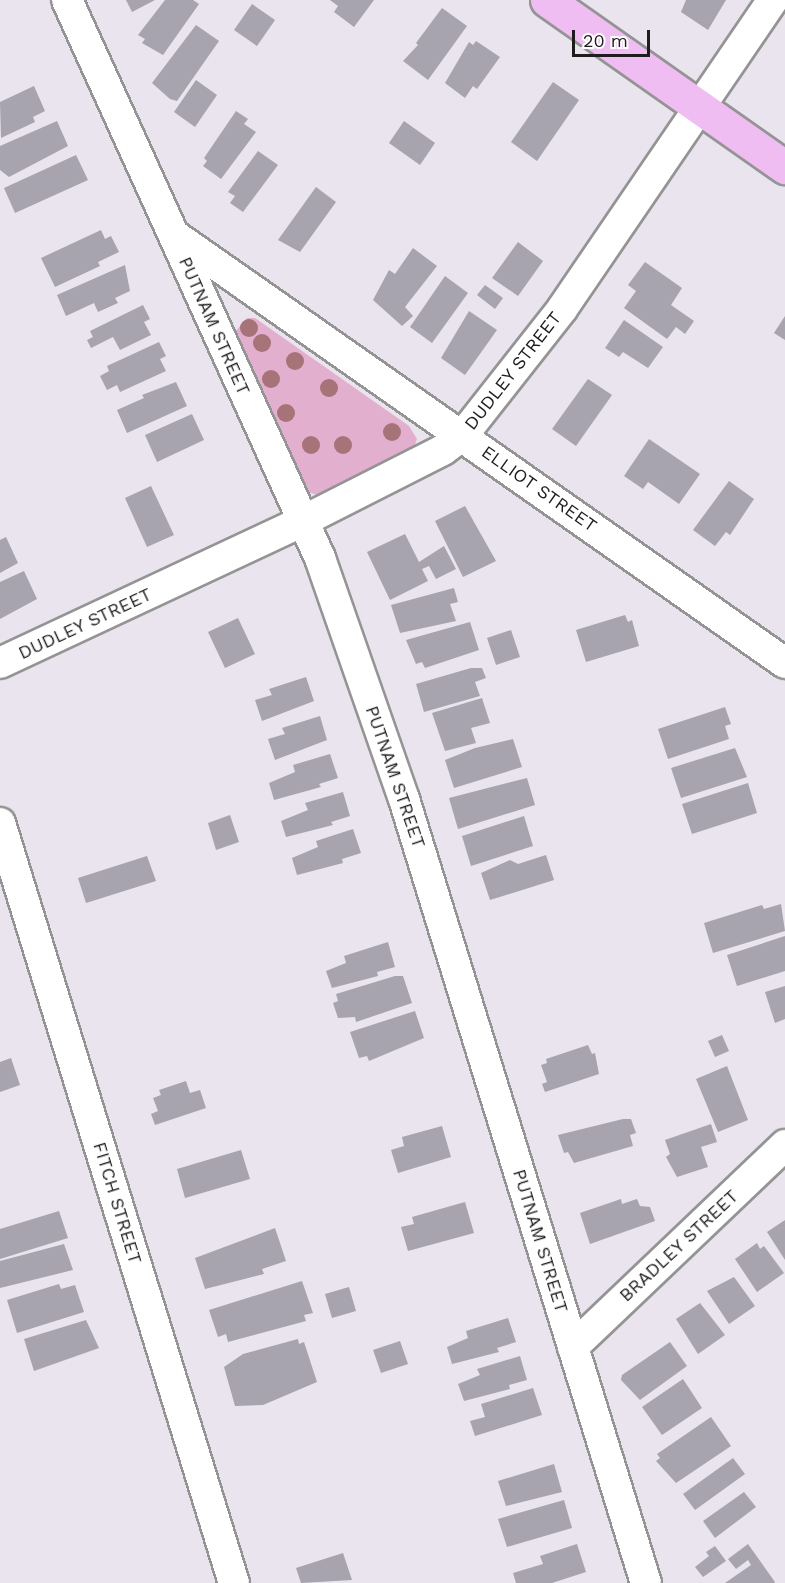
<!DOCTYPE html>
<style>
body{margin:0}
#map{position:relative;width:785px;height:1583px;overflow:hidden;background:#e9e4ed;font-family:"Work Sans",sans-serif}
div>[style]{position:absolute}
.grass>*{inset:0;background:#e2afce}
.building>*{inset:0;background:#a7a3af}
.roads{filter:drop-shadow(2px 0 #949494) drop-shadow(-2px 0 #949494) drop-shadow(0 2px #949494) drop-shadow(0 -2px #949494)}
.street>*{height:30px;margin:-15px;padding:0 15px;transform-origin:15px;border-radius:15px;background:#fff}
.secondary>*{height:33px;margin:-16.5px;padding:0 16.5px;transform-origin:16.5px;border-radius:16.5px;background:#efbdf2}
.trees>*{width:18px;height:18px;margin:-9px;border-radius:50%;background:#a67378}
span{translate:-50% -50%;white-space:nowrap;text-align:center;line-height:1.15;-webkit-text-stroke:6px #fff;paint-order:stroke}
.street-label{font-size:18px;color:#1d1d1d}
.scale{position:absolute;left:572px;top:30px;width:78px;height:27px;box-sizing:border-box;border:3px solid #1d1d1d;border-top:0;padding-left:8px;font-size:18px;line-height:21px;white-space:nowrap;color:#1d1d1d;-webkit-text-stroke:4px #fff;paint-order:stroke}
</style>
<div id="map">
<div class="grass">
<div style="clip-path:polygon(247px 318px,255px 318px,409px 426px,417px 439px,412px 453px,320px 496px,308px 492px,235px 332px)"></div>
</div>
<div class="building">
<div style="clip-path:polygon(126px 0,155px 0,132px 12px)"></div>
<div style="clip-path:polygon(165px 0,193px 0,199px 4px,163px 55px,142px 43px,145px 39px,138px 35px)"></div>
<div style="clip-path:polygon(330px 0,374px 0,354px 27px,334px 12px,338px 6px)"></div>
<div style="clip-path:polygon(686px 0,726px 0,708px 30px,681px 12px)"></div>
<div style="clip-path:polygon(252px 4px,275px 20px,257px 46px,234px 30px)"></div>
<div style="clip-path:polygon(442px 8px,467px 26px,428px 80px,403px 61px,418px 45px,416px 43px)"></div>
<div style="clip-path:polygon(196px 25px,219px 41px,177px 101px,170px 99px,152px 83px)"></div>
<div style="clip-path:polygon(476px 41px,500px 57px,477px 89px,473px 86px,465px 98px,445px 83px,469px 42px,473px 45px)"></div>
<div style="clip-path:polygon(196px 80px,217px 95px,195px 127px,174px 112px)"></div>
<div style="clip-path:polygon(553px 82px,579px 100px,537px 161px,511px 142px)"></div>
<div style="clip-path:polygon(34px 86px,45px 111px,33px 117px,35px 122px,1px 138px,0 102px)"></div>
<div style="clip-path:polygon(236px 111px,248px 119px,244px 124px,256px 132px,221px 179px,203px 166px,207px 161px,204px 158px)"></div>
<div style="clip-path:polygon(57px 121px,68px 146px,9px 177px,0 170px,0 146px)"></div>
<div style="clip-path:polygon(404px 121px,435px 143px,420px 165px,389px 143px)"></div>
<div style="clip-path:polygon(258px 151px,278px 165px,243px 212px,230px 203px,235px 196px,228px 192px)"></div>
<div style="clip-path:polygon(76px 155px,88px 180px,15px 213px,4px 188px)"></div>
<div style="clip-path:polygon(316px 187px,336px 202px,300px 252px,278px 240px)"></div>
<div style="clip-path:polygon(101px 230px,105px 239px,111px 236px,119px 252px,98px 262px,100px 266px,55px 287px,41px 258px)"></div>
<div style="clip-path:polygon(518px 242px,543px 261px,518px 296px,492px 278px)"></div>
<div style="clip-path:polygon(413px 248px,437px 266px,405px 307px,413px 316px,402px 326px,373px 300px,389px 270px,395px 274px)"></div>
<div style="clip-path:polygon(645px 262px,682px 288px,671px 305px,694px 321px,685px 334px,676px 327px,667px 339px,624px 308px,636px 291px,628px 285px)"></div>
<div style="clip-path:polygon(125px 265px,130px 291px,115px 298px,118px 303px,98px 312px,94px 303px,66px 316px,57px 295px)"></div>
<div style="clip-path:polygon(445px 276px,468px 293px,432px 343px,410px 327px)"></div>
<div style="clip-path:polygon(485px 285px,503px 298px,495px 309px,477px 295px)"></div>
<div style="clip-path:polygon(143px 305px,150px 319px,144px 322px,151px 335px,120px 350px,113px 337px,91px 348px,87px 340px,93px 337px,90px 331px)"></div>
<div style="clip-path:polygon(469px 311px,497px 330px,465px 375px,441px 358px)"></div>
<div style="clip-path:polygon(785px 316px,785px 340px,774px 333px)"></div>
<div style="clip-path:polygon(624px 320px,663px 347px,648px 368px,623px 352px,619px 357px,605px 348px)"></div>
<div style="clip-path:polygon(159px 342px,166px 356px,160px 359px,166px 371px,120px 392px,117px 385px,107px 390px,100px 376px,109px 371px,107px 366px)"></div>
<div style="clip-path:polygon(588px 379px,612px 395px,576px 446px,552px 429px)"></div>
<div style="clip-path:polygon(176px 382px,187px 406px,127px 433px,117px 410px,144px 398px,142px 395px)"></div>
<div style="clip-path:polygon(192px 414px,204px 440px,157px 462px,145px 435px)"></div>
<div style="clip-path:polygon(649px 439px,700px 474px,679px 504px,648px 482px,643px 489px,624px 476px)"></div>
<div style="clip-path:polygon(729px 481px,754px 499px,730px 535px,726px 532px,715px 546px,693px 530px)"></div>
<div style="clip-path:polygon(151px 486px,174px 535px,147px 547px,125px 498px)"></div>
<div style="clip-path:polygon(465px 506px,496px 561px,463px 577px,435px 521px)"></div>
<div style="clip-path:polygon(405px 534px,419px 562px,444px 546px,456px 569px,436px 579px,429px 566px,422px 569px,428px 581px,390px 600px,367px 552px)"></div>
<div style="clip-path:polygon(6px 537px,18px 563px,0 573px,0 540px)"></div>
<div style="clip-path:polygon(24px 571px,37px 599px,0 619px,0 582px)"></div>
<div style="clip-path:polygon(454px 588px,458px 602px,450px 604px,456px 621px,400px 633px,391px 605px)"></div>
<div style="clip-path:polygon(625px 615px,628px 622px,632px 620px,639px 646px,586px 662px,576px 630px)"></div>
<div style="clip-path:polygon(238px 618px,255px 654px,225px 668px,208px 632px)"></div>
<div style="clip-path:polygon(470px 622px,479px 650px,425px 668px,422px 662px,416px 664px,406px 640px)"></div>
<div style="clip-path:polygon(511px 630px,520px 657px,496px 665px,487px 638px)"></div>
<div style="clip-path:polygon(471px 668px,482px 668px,486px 678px,475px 682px,480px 696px,424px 712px,416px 684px)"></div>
<div style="clip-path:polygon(306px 677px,314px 701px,262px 721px,255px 700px,272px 695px,269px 689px)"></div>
<div style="clip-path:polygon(482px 698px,490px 723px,471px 728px,476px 743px,445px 751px,432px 713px)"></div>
<div style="clip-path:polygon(725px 707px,731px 724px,725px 726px,729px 739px,668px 759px,658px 729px)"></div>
<div style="clip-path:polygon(320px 716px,327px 740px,275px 760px,268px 739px,285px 734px,282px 728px)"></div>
<div style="clip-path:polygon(513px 739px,522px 767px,454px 788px,445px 760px,475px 748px)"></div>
<div style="clip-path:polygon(735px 748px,747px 777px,681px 798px,671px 768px)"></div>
<div style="clip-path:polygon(330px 754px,338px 778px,319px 784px,321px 787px,274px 800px,269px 783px,295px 772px,293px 765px)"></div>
<div style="clip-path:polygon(527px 778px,535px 805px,458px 829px,449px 798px)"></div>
<div style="clip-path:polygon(748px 783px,757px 813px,692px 834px,682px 804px)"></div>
<div style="clip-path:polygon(343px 792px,350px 816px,331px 822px,333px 825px,286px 837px,281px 821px,308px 810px,305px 803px)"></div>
<div style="clip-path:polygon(230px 815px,239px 842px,216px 850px,208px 823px)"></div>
<div style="clip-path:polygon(524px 816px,533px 846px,471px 866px,462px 836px)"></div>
<div style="clip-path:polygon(353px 829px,361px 853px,342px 859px,343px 863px,297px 875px,292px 858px,318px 847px,316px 841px)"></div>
<div style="clip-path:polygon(546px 855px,554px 880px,490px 900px,481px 873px,510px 860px,518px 864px)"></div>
<div style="clip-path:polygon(147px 856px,156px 881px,86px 903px,78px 878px)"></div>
<div style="clip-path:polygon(781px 904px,785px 931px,713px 953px,704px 923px,762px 905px,764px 909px)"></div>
<div style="clip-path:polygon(785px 936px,785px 971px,737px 986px,727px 955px)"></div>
<div style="clip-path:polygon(388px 942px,395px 967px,377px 972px,378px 976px,332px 988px,326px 971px,346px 963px,344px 956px)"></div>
<div style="clip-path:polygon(395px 976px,403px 976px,412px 1003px,356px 1022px,355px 1017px,338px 1018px,333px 1003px,338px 1001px,336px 994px)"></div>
<div style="clip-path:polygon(785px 986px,785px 1019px,775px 1023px,765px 992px)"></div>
<div style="clip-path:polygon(415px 1011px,424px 1038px,369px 1061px,367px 1056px,359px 1058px,350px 1032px)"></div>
<div style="clip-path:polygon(722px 1035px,729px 1051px,715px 1057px,708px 1041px)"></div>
<div style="clip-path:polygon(588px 1045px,592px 1054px,595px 1053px,599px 1074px,545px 1092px,542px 1084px,547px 1082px,541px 1065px,547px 1063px,546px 1059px)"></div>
<div style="clip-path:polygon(11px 1058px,20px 1085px,0 1092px,0 1062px)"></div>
<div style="clip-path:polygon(727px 1066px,748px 1120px,718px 1132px,696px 1079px)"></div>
<div style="clip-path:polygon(186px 1081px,190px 1093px,200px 1090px,206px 1108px,155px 1125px,151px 1114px,158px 1111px,153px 1098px,161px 1095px,159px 1090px)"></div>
<div style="clip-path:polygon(623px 1119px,631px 1119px,636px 1133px,630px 1135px,633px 1146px,574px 1163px,568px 1152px,564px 1153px,558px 1135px)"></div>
<div style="clip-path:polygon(711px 1124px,717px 1142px,701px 1147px,708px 1167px,677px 1177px,666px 1157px,670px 1154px,665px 1140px)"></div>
<div style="clip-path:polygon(442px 1126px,451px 1157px,398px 1173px,391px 1150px,404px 1146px,402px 1137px)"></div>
<div style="clip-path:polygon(241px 1150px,250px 1179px,185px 1198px,177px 1169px)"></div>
<div style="clip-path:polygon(621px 1199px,622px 1204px,637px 1199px,640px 1206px,650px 1207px,655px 1221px,590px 1244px,580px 1213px)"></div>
<div style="clip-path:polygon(465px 1202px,474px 1233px,408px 1251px,401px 1227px,414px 1224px,412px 1217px)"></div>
<div style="clip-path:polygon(59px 1211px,68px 1238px,0 1259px,0 1229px)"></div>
<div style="clip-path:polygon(785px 1220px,785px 1260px,767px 1232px)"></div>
<div style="clip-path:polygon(275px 1228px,286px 1261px,262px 1269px,264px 1274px,205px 1289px,195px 1258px)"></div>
<div style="clip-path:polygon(757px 1243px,760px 1249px,764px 1246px,784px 1273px,757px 1292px,735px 1259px)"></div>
<div style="clip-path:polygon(64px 1244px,73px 1270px,0 1288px,0 1261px)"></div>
<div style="clip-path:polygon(734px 1277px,755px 1306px,729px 1324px,707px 1291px)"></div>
<div style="clip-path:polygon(302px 1281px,313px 1313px,304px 1315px,306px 1321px,228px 1342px,226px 1334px,218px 1337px,209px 1310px)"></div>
<div style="clip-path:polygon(59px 1284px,61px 1289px,75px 1285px,84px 1312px,17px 1333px,7px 1300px)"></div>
<div style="clip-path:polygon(349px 1287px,356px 1311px,332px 1318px,325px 1294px)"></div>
<div style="clip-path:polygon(700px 1303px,725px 1335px,698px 1354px,676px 1319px)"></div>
<div style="clip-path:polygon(508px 1318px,516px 1342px,497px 1348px,499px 1352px,452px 1364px,447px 1347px,468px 1338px,466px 1331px)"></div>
<div style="clip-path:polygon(86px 1320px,99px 1348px,34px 1371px,24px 1339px)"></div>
<div style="clip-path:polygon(298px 1339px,299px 1344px,304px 1342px,317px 1382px,263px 1405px,235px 1406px,224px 1367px,243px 1354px)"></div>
<div style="clip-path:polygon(400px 1341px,408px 1364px,381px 1373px,373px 1350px)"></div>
<div style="clip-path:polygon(670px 1342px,687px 1366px,640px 1400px,621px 1380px,622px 1375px)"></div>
<div style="clip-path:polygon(520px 1356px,527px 1380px,509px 1385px,510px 1389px,464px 1401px,458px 1384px,480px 1375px,477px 1369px)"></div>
<div style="clip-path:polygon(683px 1379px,702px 1408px,662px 1435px,642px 1407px)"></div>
<div style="clip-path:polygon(533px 1388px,542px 1415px,475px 1436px,470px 1421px,485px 1417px,481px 1404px)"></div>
<div style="clip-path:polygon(711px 1417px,731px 1446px,676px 1483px,656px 1461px,660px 1458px,657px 1454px)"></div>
<div style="clip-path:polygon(733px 1458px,745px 1474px,695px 1510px,683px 1494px)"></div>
<div style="clip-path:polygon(554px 1464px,562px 1492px,506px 1506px,498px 1481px)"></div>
<div style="clip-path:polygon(744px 1492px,756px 1507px,715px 1538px,703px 1521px)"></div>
<div style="clip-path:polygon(564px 1500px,572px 1528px,507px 1547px,498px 1519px)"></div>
<div style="clip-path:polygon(577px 1544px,586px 1572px,552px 1583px,516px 1583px,513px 1573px,543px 1564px,540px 1556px)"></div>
<div style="clip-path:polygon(748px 1544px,775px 1582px,774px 1583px,725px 1583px,751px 1565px,748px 1560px,736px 1569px,728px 1559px)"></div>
<div style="clip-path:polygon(715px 1546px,726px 1561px,703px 1577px,695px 1567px,709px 1556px,706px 1552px)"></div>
<div style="clip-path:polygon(343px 1553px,352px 1580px,301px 1583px,296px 1568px)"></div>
</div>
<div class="roads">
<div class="street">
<div style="left:67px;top:0;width:613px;rotate:65.61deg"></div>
<div style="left:320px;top:558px;width:255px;rotate:70.8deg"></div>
<div style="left:404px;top:799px;width:820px;rotate:72.85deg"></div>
<div style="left:174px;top:235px;width:746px;rotate:35.01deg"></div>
<div style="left:0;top:663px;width:332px;rotate:-25.1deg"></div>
<div style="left:301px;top:522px;width:159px;rotate:-26.9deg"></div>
<div style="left:443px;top:450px;width:25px;rotate:-37deg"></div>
<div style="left:463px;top:435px;width:160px;rotate:-51.8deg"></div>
<div style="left:562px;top:309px;width:374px;rotate:-55.7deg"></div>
<div style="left:0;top:823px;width:795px;rotate:72.89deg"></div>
<div style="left:573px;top:1347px;width:293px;rotate:-43.6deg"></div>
</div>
<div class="secondary">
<div style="left:547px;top:0;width:291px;rotate:35.1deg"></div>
</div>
</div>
<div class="trees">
<div style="left:249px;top:328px"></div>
<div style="left:262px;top:343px"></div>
<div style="left:295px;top:361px"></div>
<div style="left:271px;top:379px"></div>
<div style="left:329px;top:388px"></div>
<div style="left:286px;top:413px"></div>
<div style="left:392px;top:432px"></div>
<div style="left:311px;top:445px"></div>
<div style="left:343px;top:445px"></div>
</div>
<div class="street-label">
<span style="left:214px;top:326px;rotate:66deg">PUTNAM STREET</span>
<span style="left:513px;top:371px;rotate:-52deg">DUDLEY STREET</span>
<span style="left:539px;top:489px;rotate:35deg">ELLIOT STREET</span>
<span style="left:85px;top:624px;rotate:-25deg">DUDLEY STREET</span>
<span style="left:395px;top:777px;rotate:71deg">PUTNAM STREET</span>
<span style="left:117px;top:1203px;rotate:73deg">FITCH STREET</span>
<span style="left:540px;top:1241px;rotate:73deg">PUTNAM STREET</span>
<span style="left:679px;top:1246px;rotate:-43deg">BRADLEY STREET</span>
</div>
<div class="scale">20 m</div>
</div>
